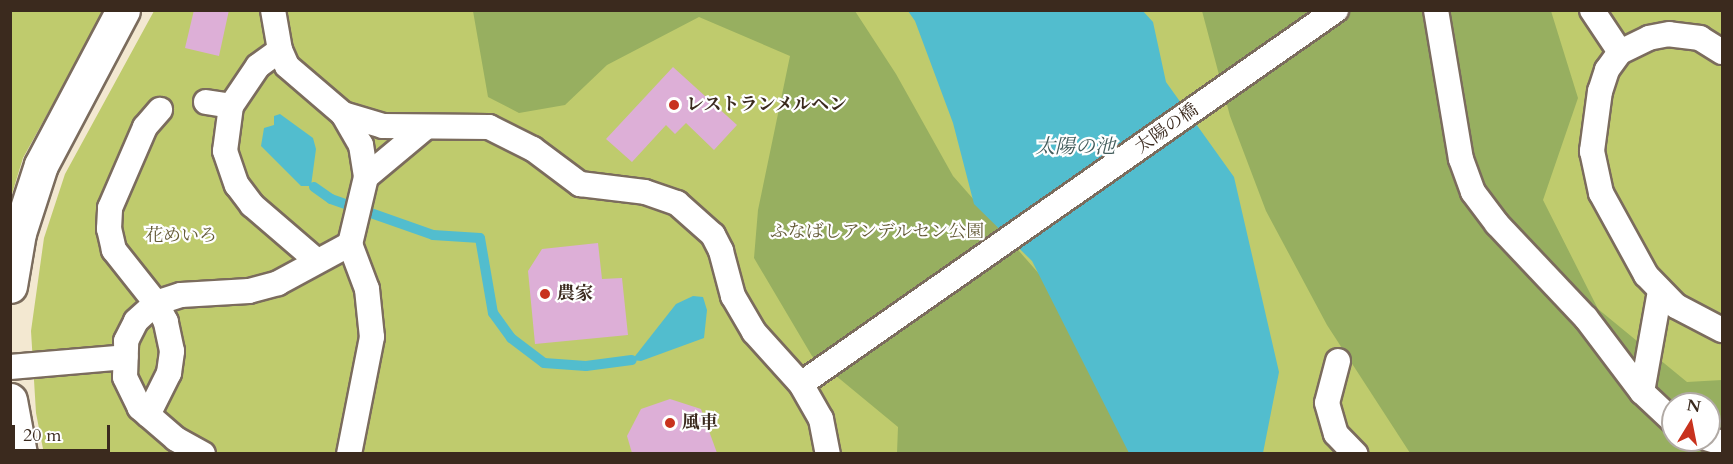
<!DOCTYPE html>
<meta charset="utf-8">
<style>
body{margin:0}
#map{position:relative;width:1733px;height:464px;overflow:hidden;background:#f3e8d1;font-family:Cardo,"Noto Serif JP",serif}
div>[style]{position:absolute}
.green>*{inset:0;background:#bfcb6d}
.forest>*{inset:0;background:#97af60}
.water>*{inset:0;background:#52bdce}
.stream>*{height:10px;margin:-5px;padding:0 5px;transform-origin:5px;border-radius:5px;background:#52bdce}
.building>*{inset:0;background:#ddafd7}
.roads{filter:drop-shadow(2px 0 #7b6c5d) drop-shadow(-2px 0 #7b6c5d) drop-shadow(0 2px #7b6c5d) drop-shadow(0 -2px #7b6c5d)}
.pedestrian>*{height:24px;margin:-12px;padding:0 12px;transform-origin:12px;border-radius:12px;background:#fff}
.tertiary>*{height:33px;margin:-16.5px;padding:0 16.5px;transform-origin:16.5px;border-radius:16.5px;background:#fff}
.dots>*{width:16px;height:16px;translate:-50% -50%;box-sizing:border-box;border:3px solid #fff;border-radius:50%}
span{translate:-50% -50%;white-space:nowrap;text-align:center;line-height:1.15;-webkit-text-stroke:4.5px #fff;paint-order:stroke}
.poi-label{font-size:18px;color:#3b2a1e;font-weight:700}
.left{translate:0 -50%;text-align:left}
.street-label{font-size:18px;color:#3b2a1e}
.park-label{font-size:18px;color:#635a36}
.water-label{font-size:20px;color:#435d5c;font-style:italic}
.frame{position:absolute;inset:0;border:12px solid #3b2a1e;pointer-events:none}
.north{position:absolute;left:1661px;top:392px;width:60px;height:60px;box-sizing:border-box;background:#fff;border:2px solid #b1aaa5;border-radius:50%;rotate:10deg;font-size:16px;font-weight:700;line-height:24px;text-align:center;color:#3b2a1e}
.north::after{content:'';display:block;margin:auto;width:21px;height:27px;background:#c8321e;clip-path:polygon(50% 0,100% 100%,50% 72%,0 100%)}
.scale{position:absolute;left:12px;top:425px;width:98px;height:27px;box-sizing:border-box;border:3px solid #3b2a1e;border-top:0;padding-left:8px;font-size:18px;line-height:21px;white-space:nowrap;color:#3b2a1e;-webkit-text-stroke:4px #fff;paint-order:stroke}
</style>
<div id="map">
<div class="green">
<div style="clip-path:polygon(11px 11px,104px 11px,23px 158px,11px 197px)"></div>
<div style="clip-path:polygon(evenodd,154px 11px,1722px 11px,1722px 453px,44px 454px,36px 413px,31px 331px,44px 238px,65px 174px,154px 11px,1673px 404px,1709px 404px,1709px 440px,1673px 440px,1673px 404px)"></div>
</div>
<div class="forest">
<div style="clip-path:polygon(473px 11px,855px 11px,896px 74px,953px 176px,1048px 284px,1153px 453px,897px 453px,898px 427px,812px 356px,754px 258px,758px 210px,790px 56px,699px 17px,607px 65px,565px 105px,519px 113px,488px 97px)"></div>
<div style="clip-path:polygon(evenodd,1202px 11px,1551px 11px,1578px 98px,1543px 200px,1598px 309px,1687px 382px,1722px 380px,1722px 453px,1410px 453px,1327px 325px,1266px 211px,1230px 116px,1202px 11px,1673px 404px,1709px 404px,1709px 440px,1673px 440px,1673px 404px)"></div>
</div>
<div class="water">
<div style="clip-path:polygon(1142px 10px,1153px 22px,1166px 82px,1234px 177px,1279px 372px,1263px 453px,1129px 453px,1032px 261px,974px 204px,953px 123px,915px 21px,908px 11px)"></div>
<div style="clip-path:polygon(280px 114px,313px 138px,316px 149px,311px 186px,301px 186px,261px 146px,264px 128px,274px 125px,274px 116px)"></div>
<div style="clip-path:polygon(693px 296px,703px 297px,707px 310px,704px 338px,641px 361px,632px 360px,676px 304px)"></div>
</div>
<div class="stream">
<div style="left:314px;top:187px;width:21px;rotate:35deg"></div>
<div style="left:331px;top:199px;width:108px;rotate:19.4deg"></div>
<div style="left:433px;top:235px;width:47px;rotate:3.7deg"></div>
<div style="left:480px;top:238px;width:76px;rotate:80.2deg"></div>
<div style="left:493px;top:313px;width:31px;rotate:54deg"></div>
<div style="left:511px;top:338px;width:41px;rotate:37.1deg"></div>
<div style="left:544px;top:363px;width:42px;rotate:4.1deg"></div>
<div style="left:586px;top:366px;width:46px;rotate:-7.4deg"></div>
</div>
<div class="building">
<div style="clip-path:polygon(194px 10px,229px 10px,219px 56px,185px 48px)"></div>
<div style="clip-path:polygon(673px 67px,737px 125px,714px 150px,686px 123px,675px 134px,666px 125px,632px 162px,606px 139px)"></div>
<div style="clip-path:polygon(598px 243px,602px 279px,622px 278px,628px 335px,535px 344px,528px 271px,542px 249px)"></div>
<div style="clip-path:polygon(670px 399px,701px 409px,717px 453px,632px 453px,627px 436px,641px 409px)"></div>
</div>
<div class="roads">
<div class="pedestrian">
<div style="left:273px;top:10px;width:41px;rotate:80.1deg"></div>
<div style="left:280px;top:50px;width:17px;rotate:66deg"></div>
<div style="left:287px;top:66px;width:74px;rotate:40.6deg"></div>
<div style="left:343px;top:114px;width:36px;rotate:60deg"></div>
<div style="left:361px;top:145px;width:32px;rotate:81deg"></div>
<div style="left:366px;top:177px;width:69px;rotate:103.4deg"></div>
<div style="left:350px;top:244px;width:48px;rotate:69.3deg"></div>
<div style="left:367px;top:289px;width:48px;rotate:84.1deg"></div>
<div style="left:372px;top:337px;width:119px;rotate:101.1deg"></div>
<div style="left:1436px;top:10px;width:151px;rotate:80.5deg"></div>
<div style="left:1461px;top:159px;width:35px;rotate:70deg"></div>
<div style="left:1473px;top:192px;width:40px;rotate:53deg"></div>
<div style="left:1497px;top:224px;width:129px;rotate:46.6deg"></div>
<div style="left:1586px;top:318px;width:93px;rotate:52.9deg"></div>
<div style="left:1642px;top:392px;width:42px;rotate:43.1deg"></div>
<div style="left:1592px;top:10px;width:50px;rotate:56.3deg"></div>
<div style="left:1722px;top:52px;width:26px;rotate:-148deg"></div>
<div style="left:1700px;top:38px;width:31px;rotate:-173deg"></div>
<div style="left:1669px;top:34px;width:20px;rotate:169deg"></div>
<div style="left:1649px;top:38px;width:32px;rotate:154deg"></div>
<div style="left:1620px;top:52px;width:22px;rotate:126deg"></div>
<div style="left:1607px;top:70px;width:22px;rotate:108deg"></div>
<div style="left:1600px;top:91px;width:61px;rotate:97.6deg"></div>
<div style="left:1592px;top:151px;width:43px;rotate:77.9deg"></div>
<div style="left:1601px;top:193px;width:94px;rotate:61.2deg"></div>
<div style="left:1646px;top:275px;width:43px;rotate:45.9deg"></div>
<div style="left:1676px;top:306px;width:52px;rotate:27.6deg"></div>
<div style="left:206px;top:102px;width:25px;rotate:9deg"></div>
<div style="left:231px;top:106px;width:45px;rotate:97.6deg"></div>
<div style="left:225px;top:151px;width:36px;rotate:71deg"></div>
<div style="left:237px;top:185px;width:25px;rotate:53deg"></div>
<div style="left:252px;top:205px;width:84px;rotate:40.7deg"></div>
<div style="left:231px;top:106px;width:48px;rotate:-56deg"></div>
<div style="left:258px;top:66px;width:27px;rotate:-36deg"></div>
<div style="left:343px;top:114px;width:42px;rotate:16.7deg"></div>
<div style="left:383px;top:126px;width:106px;rotate:0.5deg"></div>
<div style="left:489px;top:127px;width:49px;rotate:26.6deg"></div>
<div style="left:533px;top:149px;width:59px;rotate:36.7deg"></div>
<div style="left:580px;top:184px;width:65px;rotate:7deg"></div>
<div style="left:645px;top:192px;width:34px;rotate:19deg"></div>
<div style="left:677px;top:203px;width:48px;rotate:41.6deg"></div>
<div style="left:713px;top:235px;width:18px;rotate:63deg"></div>
<div style="left:721px;top:251px;width:47px;rotate:75.1deg"></div>
<div style="left:733px;top:296px;width:42px;rotate:59.7deg"></div>
<div style="left:754px;top:332px;width:70px;rotate:47.9deg"></div>
<div style="left:801px;top:384px;width:40px;rotate:60.3deg"></div>
<div style="left:821px;top:419px;width:36px;rotate:79deg"></div>
<div style="left:366px;top:177px;width:78px;rotate:-39.8deg"></div>
<div style="left:1338px;top:361px;width:43px;rotate:104.7deg"></div>
<div style="left:1327px;top:403px;width:32px;rotate:74deg"></div>
<div style="left:1336px;top:434px;width:28px;rotate:46deg"></div>
<div style="left:10px;top:367px;width:116px;rotate:-4.9deg"></div>
<div style="left:801px;top:384px;width:653px;rotate:-34.96deg"></div>
<div style="left:1642px;top:392px;width:103px;rotate:-79.9deg"></div>
<div style="left:148px;top:415px;width:47px;rotate:-63.4deg"></div>
<div style="left:169px;top:373px;width:22px;rotate:-82deg"></div>
<div style="left:172px;top:351px;width:30px;rotate:-102deg"></div>
<div style="left:166px;top:322px;width:21px;rotate:-118deg"></div>
<div style="left:156px;top:303px;width:68px;rotate:-128.4deg"></div>
<div style="left:114px;top:250px;width:22px;rotate:-103deg"></div>
<div style="left:109px;top:229px;width:21px;rotate:-87deg"></div>
<div style="left:110px;top:208px;width:88px;rotate:-66.6deg"></div>
<div style="left:145px;top:127px;width:23px;rotate:-49deg"></div>
<div style="left:1709px;top:439px;width:14px;rotate:17deg"></div>
<div style="left:203px;top:454px;width:31px;rotate:-151deg"></div>
<div style="left:176px;top:439px;width:48px;rotate:-139.3deg"></div>
<div style="left:140px;top:408px;width:34px;rotate:-116deg"></div>
<div style="left:125px;top:377px;width:36px;rotate:-88deg"></div>
<div style="left:126px;top:341px;width:22px;rotate:-63deg"></div>
<div style="left:136px;top:321px;width:27px;rotate:-42deg"></div>
<div style="left:156px;top:303px;width:26px;rotate:-18deg"></div>
<div style="left:181px;top:295px;width:68px;rotate:-3.4deg"></div>
<div style="left:249px;top:291px;width:30px;rotate:-15deg"></div>
<div style="left:278px;top:283px;width:82px;rotate:-28.4deg"></div>
</div>
<div class="tertiary">
<div style="left:10px;top:286px;width:54px;rotate:-80.4deg"></div>
<div style="left:19px;top:233px;width:71px;rotate:-72.1deg"></div>
<div style="left:41px;top:165px;width:175px;rotate:-62.1deg"></div>
<div style="left:10px;top:400px;width:55px;rotate:79.5deg"></div>
</div>
</div>
<div class="dots">
<div style="left:674px;top:105px;background:#c8321e"></div>
<div style="left:545px;top:294px;background:#c8321e"></div>
<div style="left:670px;top:423px;background:#c8321e"></div>
</div>
<div class="poi-label">
<span class="left" style="left:686px;top:105px">レストランメルヘン</span>
<span class="left" style="left:557px;top:294px">農家</span>
<span class="left" style="left:682px;top:423px">風車</span>
</div>
<div class="street-label">
<span style="left:1167px;top:129px;rotate:-35deg">太陽の橋</span>
</div>
<div class="park-label">
<span style="left:877px;top:232px">ふなばしアンデルセン公園</span>
<span style="left:181px;top:236px">花めいろ</span>
</div>
<div class="water-label">
<span style="left:1075px;top:146px">太陽の池</span>
</div>
<div class="frame"></div>
<div class="north">N</div>
<div class="scale">20 m</div>
</div>
